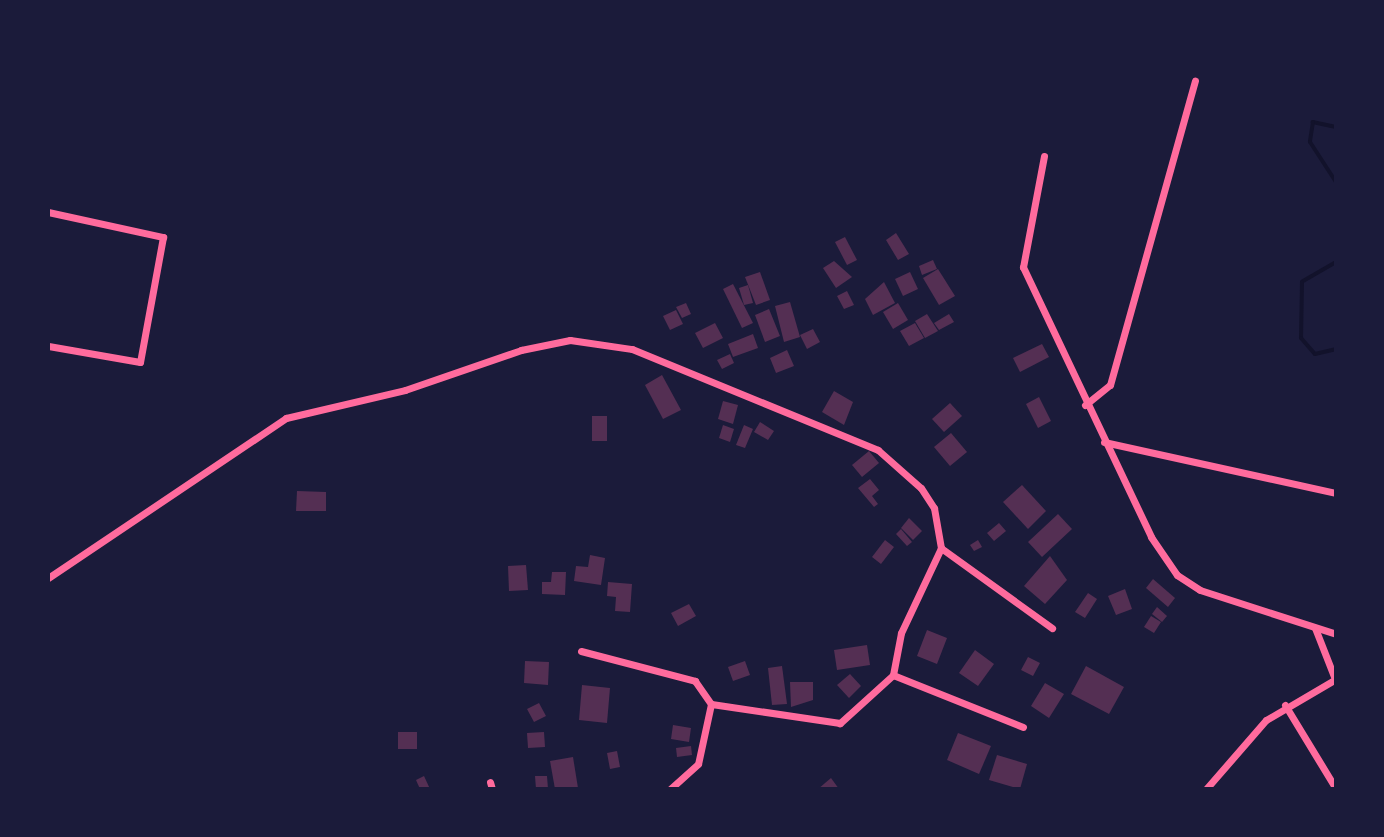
<!DOCTYPE html>
<style>
body{margin:0}
#map{position:relative;width:1384px;height:837px;overflow:hidden;background:#1b1b3a;font-family:Roboto,sans-serif}
div>[style]{position:absolute}
.stream>*{height:4px;margin:-2px;padding:0 2px;transform-origin:2px;border-radius:2px;background:#12122b}
.building>*{inset:0;background:#542f53}
.minor>*{height:7px;margin:-3.5px;padding:0 3.5px;transform-origin:3.5px;border-radius:3.5px;background:#ff6b9d}
span{translate:-50% -50%;white-space:nowrap;text-align:center;line-height:1.15;-webkit-text-stroke:8px #1b1b3a;paint-order:stroke}
.frame{position:absolute;inset:0;border:50px solid #1b1b3a;pointer-events:none}
</style>
<div id="map">
<div class="stream">
<div style="left:1336px;top:127px;width:24px;rotate:-168deg"></div>
<div style="left:1313px;top:122px;width:20px;rotate:99deg"></div>
<div style="left:1310px;top:142px;width:48px;rotate:57deg"></div>
<div style="left:1336px;top:262px;width:39px;rotate:150deg"></div>
<div style="left:1302px;top:282px;width:56px;rotate:91deg"></div>
<div style="left:1301px;top:338px;width:21px;rotate:49deg"></div>
<div style="left:1315px;top:354px;width:22px;rotate:-13deg"></div>
</div>
<div class="building">
<div style="clip-path:polygon(896px 233px,909px 254px,898px 260px,886px 240px)"></div>
<div style="clip-path:polygon(845px 237px,857px 260px,847px 265px,835px 242px)"></div>
<div style="clip-path:polygon(933px 260px,937px 269px,922px 275px,919px 266px)"></div>
<div style="clip-path:polygon(834px 261px,852px 277px,836px 288px,823px 268px)"></div>
<div style="clip-path:polygon(938px 269px,955px 296px,939px 305px,923px 278px)"></div>
<div style="clip-path:polygon(760px 272px,770px 300px,756px 305px,745px 277px)"></div>
<div style="clip-path:polygon(910px 272px,918px 289px,903px 296px,895px 279px)"></div>
<div style="clip-path:polygon(884px 282px,895px 303px,873px 315px,865px 299px)"></div>
<div style="clip-path:polygon(733px 284px,753px 323px,742px 328px,723px 289px)"></div>
<div style="clip-path:polygon(748px 285px,753px 303px,744px 305px,739px 288px)"></div>
<div style="clip-path:polygon(847px 291px,854px 305px,844px 309px,837px 296px)"></div>
<div style="clip-path:polygon(790px 302px,800px 337px,784px 342px,775px 306px)"></div>
<div style="clip-path:polygon(686px 303px,691px 314px,682px 318px,676px 307px)"></div>
<div style="clip-path:polygon(898px 303px,908px 320px,893px 329px,883px 312px)"></div>
<div style="clip-path:polygon(769px 309px,780px 336px,765px 342px,755px 315px)"></div>
<div style="clip-path:polygon(676px 310px,683px 324px,670px 330px,663px 316px)"></div>
<div style="clip-path:polygon(927px 314px,938px 331px,925px 338px,915px 321px)"></div>
<div style="clip-path:polygon(949px 314px,954px 322px,939px 330px,934px 323px)"></div>
<div style="clip-path:polygon(715px 323px,723px 338px,703px 348px,695px 333px)"></div>
<div style="clip-path:polygon(915px 323px,924px 338px,909px 346px,900px 331px)"></div>
<div style="clip-path:polygon(813px 329px,820px 342px,807px 349px,800px 335px)"></div>
<div style="clip-path:polygon(753px 334px,758px 348px,733px 357px,728px 344px)"></div>
<div style="clip-path:polygon(1042px 344px,1049px 357px,1020px 372px,1013px 358px)"></div>
<div style="clip-path:polygon(787px 350px,794px 366px,776px 373px,770px 358px)"></div>
<div style="clip-path:polygon(730px 354px,734px 363px,722px 369px,717px 360px)"></div>
<div style="clip-path:polygon(662px 375px,681px 410px,663px 419px,645px 385px)"></div>
<div style="clip-path:polygon(834px 391px,853px 402px,844px 425px,822px 412px)"></div>
<div style="clip-path:polygon(1039px 397px,1051px 421px,1038px 428px,1026px 404px)"></div>
<div style="clip-path:polygon(723px 401px,738px 405px,733px 424px,718px 419px)"></div>
<div style="clip-path:polygon(950px 403px,962px 416px,944px 432px,932px 419px)"></div>
<div style="clip-path:polygon(592px 416px,607px 416px,607px 441px,592px 441px)"></div>
<div style="clip-path:polygon(760px 422px,774px 431px,768px 440px,754px 432px)"></div>
<div style="clip-path:polygon(723px 425px,734px 429px,730px 442px,719px 438px)"></div>
<div style="clip-path:polygon(744px 425px,753px 429px,745px 448px,736px 445px)"></div>
<div style="clip-path:polygon(951px 433px,967px 452px,950px 466px,934px 447px)"></div>
<div style="clip-path:polygon(869px 451px,879px 463px,862px 477px,852px 465px)"></div>
<div style="clip-path:polygon(870px 479px,879px 490px,872px 496px,878px 504px,874px 507px,858px 488px)"></div>
<div style="clip-path:polygon(1022px 485px,1046px 511px,1028px 529px,1003px 502px)"></div>
<div style="clip-path:polygon(297px 491px,326px 492px,326px 511px,296px 511px)"></div>
<div style="clip-path:polygon(1058px 514px,1072px 529px,1042px 557px,1028px 542px)"></div>
<div style="clip-path:polygon(909px 518px,922px 531px,913px 540px,901px 528px)"></div>
<div style="clip-path:polygon(999px 523px,1006px 531px,994px 541px,987px 533px)"></div>
<div style="clip-path:polygon(901px 529px,912px 542px,907px 546px,896px 534px)"></div>
<div style="clip-path:polygon(885px 540px,894px 547px,881px 564px,872px 557px)"></div>
<div style="clip-path:polygon(978px 540px,982px 547px,974px 551px,970px 545px)"></div>
<div style="clip-path:polygon(590px 555px,605px 558px,601px 585px,574px 581px,576px 566px,588px 567px)"></div>
<div style="clip-path:polygon(1050px 556px,1067px 580px,1045px 604px,1024px 586px)"></div>
<div style="clip-path:polygon(526px 565px,528px 590px,509px 591px,508px 566px)"></div>
<div style="clip-path:polygon(552px 572px,566px 572px,565px 595px,542px 594px,542px 582px,551px 582px)"></div>
<div style="clip-path:polygon(1153px 579px,1175px 598px,1168px 607px,1146px 588px)"></div>
<div style="clip-path:polygon(608px 582px,632px 584px,630px 612px,615px 611px,616px 597px,607px 596px)"></div>
<div style="clip-path:polygon(1125px 589px,1132px 609px,1116px 615px,1108px 596px)"></div>
<div style="clip-path:polygon(1088px 593px,1097px 599px,1085px 618px,1075px 612px)"></div>
<div style="clip-path:polygon(689px 604px,696px 616px,678px 626px,671px 613px)"></div>
<div style="clip-path:polygon(1157px 607px,1167px 616px,1162px 622px,1152px 614px)"></div>
<div style="clip-path:polygon(1151px 616px,1161px 622px,1154px 633px,1144px 627px)"></div>
<div style="clip-path:polygon(927px 630px,947px 638px,937px 664px,917px 656px)"></div>
<div style="clip-path:polygon(867px 645px,870px 665px,837px 670px,834px 650px)"></div>
<div style="clip-path:polygon(975px 650px,994px 664px,978px 686px,959px 673px)"></div>
<div style="clip-path:polygon(1028px 657px,1040px 663px,1033px 676px,1021px 670px)"></div>
<div style="clip-path:polygon(525px 661px,549px 662px,548px 685px,524px 683px)"></div>
<div style="clip-path:polygon(745px 661px,750px 675px,733px 681px,728px 667px)"></div>
<div style="clip-path:polygon(782px 666px,787px 704px,772px 705px,768px 668px)"></div>
<div style="clip-path:polygon(1086px 666px,1124px 687px,1109px 714px,1071px 694px)"></div>
<div style="clip-path:polygon(850px 674px,861px 686px,849px 698px,837px 685px)"></div>
<div style="clip-path:polygon(790px 682px,813px 682px,813px 700px,791px 707px)"></div>
<div style="clip-path:polygon(1045px 683px,1064px 694px,1049px 718px,1031px 706px)"></div>
<div style="clip-path:polygon(582px 685px,610px 688px,607px 723px,579px 720px)"></div>
<div style="clip-path:polygon(539px 703px,546px 716px,534px 722px,527px 709px)"></div>
<div style="clip-path:polygon(673px 725px,691px 728px,689px 742px,671px 739px)"></div>
<div style="clip-path:polygon(398px 732px,417px 732px,417px 749px,398px 749px)"></div>
<div style="clip-path:polygon(544px 732px,545px 747px,528px 748px,527px 733px)"></div>
<div style="clip-path:polygon(958px 733px,991px 746px,979px 774px,947px 760px)"></div>
<div style="clip-path:polygon(691px 746px,692px 755px,677px 757px,676px 748px)"></div>
<div style="clip-path:polygon(617px 751px,620px 767px,610px 769px,607px 753px)"></div>
<div style="clip-path:polygon(997px 755px,1027px 764px,1020px 789px,989px 780px)"></div>
<div style="clip-path:polygon(573px 757px,578px 788px,555px 789px,550px 761px)"></div>
<div style="clip-path:polygon(424px 776px,430px 789px,420px 789px,416px 780px)"></div>
<div style="clip-path:polygon(535px 776px,547px 776px,548px 789px,536px 789px)"></div>
<div style="clip-path:polygon(831px 778px,839px 789px,818px 789px)"></div>
</div>
<div class="minor">
<div style="left:1044px;top:156px;width:113px;rotate:100.7deg"></div>
<div style="left:1023px;top:267px;width:299px;rotate:64.6deg"></div>
<div style="left:1151px;top:537px;width:46px;rotate:55.6deg"></div>
<div style="left:1177px;top:575px;width:27px;rotate:33deg"></div>
<div style="left:1200px;top:590px;width:143px;rotate:17.9deg"></div>
<div style="left:48px;top:212px;width:118px;rotate:12.3deg"></div>
<div style="left:163px;top:237px;width:127px;rotate:100.4deg"></div>
<div style="left:140px;top:362px;width:93px;rotate:-170.1deg"></div>
<div style="left:1085px;top:405px;width:32px;rotate:-39deg"></div>
<div style="left:1110px;top:385px;width:316px;rotate:-74.4deg"></div>
<div style="left:1104px;top:442px;width:238px;rotate:12.4deg"></div>
<div style="left:941px;top:548px;width:137px;rotate:35.8deg"></div>
<div style="left:48px;top:578px;width:287px;rotate:-33.9deg"></div>
<div style="left:286px;top:418px;width:122px;rotate:-13.2deg"></div>
<div style="left:405px;top:390px;width:123px;rotate:-19deg"></div>
<div style="left:521px;top:350px;width:50px;rotate:-11.5deg"></div>
<div style="left:570px;top:340px;width:63px;rotate:8.3deg"></div>
<div style="left:632px;top:349px;width:266px;rotate:22.3deg"></div>
<div style="left:878px;top:450px;width:57px;rotate:41.5deg"></div>
<div style="left:921px;top:488px;width:24px;rotate:57deg"></div>
<div style="left:934px;top:508px;width:41px;rotate:80.1deg"></div>
<div style="left:941px;top:548px;width:94px;rotate:115.2deg"></div>
<div style="left:901px;top:633px;width:43px;rotate:100.8deg"></div>
<div style="left:893px;top:675px;width:72px;rotate:137.8deg"></div>
<div style="left:840px;top:723px;width:130px;rotate:-171.6deg"></div>
<div style="left:711px;top:704px;width:61px;rotate:102.2deg"></div>
<div style="left:698px;top:764px;width:38px;rotate:138deg"></div>
<div style="left:1315px;top:628px;width:55px;rotate:68.6deg"></div>
<div style="left:581px;top:651px;width:118px;rotate:14.7deg"></div>
<div style="left:695px;top:681px;width:28px;rotate:55deg"></div>
<div style="left:893px;top:675px;width:140px;rotate:21.8deg"></div>
<div style="left:1285px;top:705px;width:98px;rotate:58.7deg"></div>
<div style="left:490px;top:782px;width:7px;rotate:74deg"></div>
<div style="left:1206px;top:789px;width:91px;rotate:-49deg"></div>
<div style="left:1266px;top:720px;width:81px;rotate:-30.4deg"></div>
</div>
<div class="frame"></div>
</div>
